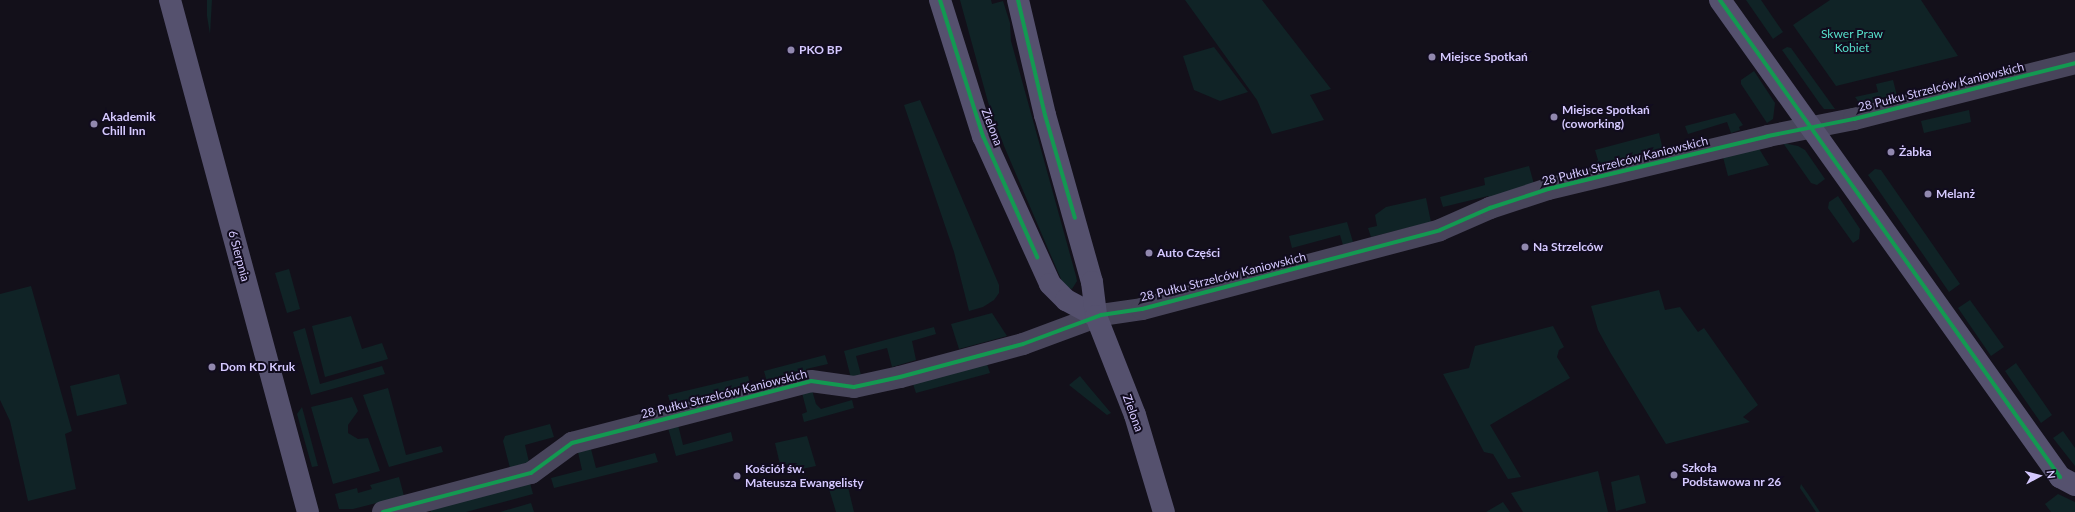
<!DOCTYPE html>
<meta charset="utf-8">
<style>
body{margin:0}
#map{position:relative;width:2075px;height:512px;overflow:hidden;background:#13101a;font-family:Lato,sans-serif}
div>[style]{position:absolute}
.green>*{inset:0;background:#102326}
.street>*{height:22px;margin:-11px;padding:0 11px;transform-origin:11px;border-radius:11px;background:#48455b}
.secondary>*{height:22px;margin:-11px;padding:0 11px;transform-origin:11px;border-radius:11px;background:#55516e}
.cycleway>*{height:4px;margin:-2px;padding:0 2px;transform-origin:2px;border-radius:2px;background:#139951}
.dots>*{width:11px;height:11px;translate:-50% -50%;box-sizing:border-box;border:2px solid #110c1e;border-radius:50%}
span{translate:-50% -50%;white-space:nowrap;text-align:center;line-height:1.15;-webkit-text-stroke:4px #110c1e;paint-order:stroke}
.park-label{font-size:12px;color:#56deca}
.poi-label{font-size:12px;color:#d5c9ff;font-weight:700}
.left{translate:0 -50%;text-align:left}
.street-label{font-size:12px;color:#d5c9ff}
.north{position:absolute;left:2019px;top:456px;width:40px;height:40px;-webkit-text-stroke:3px #110c1e;paint-order:stroke;rotate:83deg;font-size:11px;font-weight:700;line-height:16px;text-align:center;color:#d5c9ff}
.north::after{content:'';display:block;margin:auto;width:14px;height:18px;background:#d5c9ff;clip-path:polygon(50% 0,100% 100%,50% 72%,0 100%)}
</style>
<div id="map">
<div class="green">
<div style="clip-path:polygon(207px 0,212px 0,210px 34px,207px 16px)"></div>
<div style="clip-path:polygon(960px 0,991px 0,992px 4px,1003px 1px,1010px 23px,1011px 41px,1076px 276px,1077px 281px,1072px 289px,1064px 286px,1004px 146px,988px 102px)"></div>
<div style="clip-path:polygon(1185px 0,1262px 0,1331px 89px,1310px 95px,1324px 120px,1272px 134px,1257px 100px)"></div>
<div style="clip-path:polygon(1746px 0,1761px 0,1783px 32px,1773px 39px)"></div>
<div style="clip-path:polygon(1830px 0,1921px 0,1958px 56px,1836px 86px,1793px 25px)"></div>
<div style="clip-path:polygon(1214px 47px,1248px 92px,1220px 101px,1194px 90px,1183px 56px)"></div>
<div style="clip-path:polygon(1787px 47px,1791px 48px,1835px 109px,1824px 109px,1820px 104px,1782px 50px)"></div>
<div style="clip-path:polygon(1754px 71px,1775px 103px,1773px 119px,1767px 123px,1741px 84px,1741px 80px)"></div>
<div style="clip-path:polygon(1893px 80px,1897px 96px,1861px 105px,1855px 97px,1878px 92px,1876px 84px)"></div>
<div style="clip-path:polygon(920px 100px,999px 285px,999px 293px,994px 300px,983px 307px,969px 311px,954px 252px,904px 105px)"></div>
<div style="clip-path:polygon(1969px 110px,1971px 122px,1924px 133px,1921px 121px)"></div>
<div style="clip-path:polygon(1735px 113px,1743px 125px,1739px 127px,1740px 130px,1731px 133px,1727px 122px,1688px 134px,1685px 126px)"></div>
<div style="clip-path:polygon(1659px 133px,1663px 150px,1590px 170px,1598px 160px,1595px 150px)"></div>
<div style="clip-path:polygon(1783px 143px,1798px 146px,1805px 150px,1825px 179px,1817px 185px,1811px 183px)"></div>
<div style="clip-path:polygon(1758px 147px,1769px 165px,1728px 176px,1723px 157px)"></div>
<div style="clip-path:polygon(1529px 166px,1534px 184px,1489px 201px,1488px 196px,1443px 207px,1440px 197px,1485px 185px,1484px 178px)"></div>
<div style="clip-path:polygon(1875px 169px,1881px 170px,1960px 284px,1949px 292px,1868px 175px)"></div>
<div style="clip-path:polygon(1838px 196px,1860px 229px,1859px 239px,1853px 243px,1828px 208px,1829px 202px)"></div>
<div style="clip-path:polygon(1426px 198px,1431px 222px,1371px 237px,1368px 228px,1377px 226px,1375px 215px,1386px 207px)"></div>
<div style="clip-path:polygon(1347px 222px,1353px 242px,1343px 245px,1340px 235px,1292px 248px,1289px 236px)"></div>
<div style="clip-path:polygon(289px 269px,300px 309px,287px 313px,275px 273px)"></div>
<div style="clip-path:polygon(31px 286px,72px 431px,65px 434px,76px 489px,28px 501px,10px 421px,0 400px,0 294px)"></div>
<div style="clip-path:polygon(1659px 290px,1665px 310px,1680px 307px,1698px 332px,1704px 328px,1758px 405px,1743px 417px,1750px 422px,1666px 444px,1610px 352px,1598px 330px,1591px 306px)"></div>
<div style="clip-path:polygon(1970px 300px,2004px 347px,1991px 356px,1958px 308px)"></div>
<div style="clip-path:polygon(992px 313px,1007px 336px,959px 349px,951px 324px)"></div>
<div style="clip-path:polygon(351px 316px,362px 349px,382px 343px,388px 359px,325px 377px,312px 326px)"></div>
<div style="clip-path:polygon(1553px 326px,1564px 347px,1559px 350px,1557px 357px,1570px 378px,1490px 425px,1521px 477px,1508px 479px,1493px 454px,1484px 452px,1443px 374px,1469px 368px,1475px 346px)"></div>
<div style="clip-path:polygon(934px 327px,936px 334px,912px 341px,916px 360px,892px 367px,887px 348px,856px 356px,861px 375px,851px 378px,844px 351px)"></div>
<div style="clip-path:polygon(305px 328px,320px 384px,382px 366px,385px 374px,311px 395px,293px 332px)"></div>
<div style="clip-path:polygon(825px 355px,828px 364px,806px 369px,807px 374px,799px 377px,797px 371px,767px 382px,764px 371px)"></div>
<div style="clip-path:polygon(2016px 363px,2052px 415px,2041px 423px,2005px 371px)"></div>
<div style="clip-path:polygon(987px 364px,990px 373px,916px 393px,913px 384px)"></div>
<div style="clip-path:polygon(119px 374px,127px 404px,77px 416px,70px 386px)"></div>
<div style="clip-path:polygon(748px 376px,750px 384px,671px 406px,668px 395px)"></div>
<div style="clip-path:polygon(1080px 376px,1089px 387px,1111px 413px,1107px 415px,1069px 385px)"></div>
<div style="clip-path:polygon(388px 388px,406px 455px,441px 446px,443px 452px,389px 467px,363px 395px)"></div>
<div style="clip-path:polygon(812px 390px,816px 404px,821px 409px,852px 400px,854px 408px,804px 422px,802px 414px,807px 412px,802px 393px)"></div>
<div style="clip-path:polygon(352px 397px,358px 411px,348px 425px,348px 433px,358px 439px,368px 438px,380px 471px,333px 484px,311px 407px)"></div>
<div style="clip-path:polygon(302px 407px,318px 466px,312px 467px,297px 414px)"></div>
<div style="clip-path:polygon(550px 424px,554px 437px,525px 445px,529px 462px,510px 468px,503px 441px,505px 436px)"></div>
<div style="clip-path:polygon(678px 425px,683px 445px,731px 432px,733px 441px,676px 456px,668px 428px)"></div>
<div style="clip-path:polygon(2063px 431px,2075px 448px,2075px 466px,2053px 438px)"></div>
<div style="clip-path:polygon(807px 436px,816px 466px,782px 473px,775px 443px)"></div>
<div style="clip-path:polygon(591px 449px,596px 468px,655px 453px,658px 462px,554px 488px,551px 478px,582px 470px,578px 452px)"></div>
<div style="clip-path:polygon(1598px 471px,1608px 512px,1523px 512px,1511px 493px)"></div>
<div style="clip-path:polygon(1639px 475px,1646px 503px,1616px 511px,1611px 482px)"></div>
<div style="clip-path:polygon(399px 477px,404px 496px,353px 509px,339px 509px,335px 494px,357px 488px,358px 493px,372px 489px,370px 485px)"></div>
<div style="clip-path:polygon(530px 483px,533px 494px,466px 512px,431px 512px,430px 510px)"></div>
<div style="clip-path:polygon(847px 483px,854px 512px,836px 512px,829px 489px)"></div>
<div style="clip-path:polygon(1801px 484px,1808px 494px,1820px 512px,1816px 512px,1800px 488px)"></div>
<div style="clip-path:polygon(2058px 494px,2075px 502px,2075px 512px,2051px 512px,2045px 504px)"></div>
<div style="clip-path:polygon(1503px 502px,1510px 512px,1486px 512px)"></div>
<div style="clip-path:polygon(531px 503px,534px 512px,500px 512px)"></div>
</div>
<div class="street">
<div style="left:383px;top:512px;width:153px;rotate:-14.8deg"></div>
<div style="left:531px;top:473px;width:51px;rotate:-36.2deg"></div>
<div style="left:572px;top:443px;width:247px;rotate:-14.5deg"></div>
<div style="left:811px;top:381px;width:43px;rotate:7.9deg"></div>
<div style="left:854px;top:387px;width:47px;rotate:-12.3deg"></div>
<div style="left:900px;top:377px;width:127px;rotate:-15deg"></div>
<div style="left:1023px;top:344px;width:83px;rotate:-20.4deg"></div>
<div style="left:1101px;top:315px;width:41px;rotate:-8.3deg"></div>
<div style="left:1142px;top:309px;width:308px;rotate:-14.8deg"></div>
<div style="left:1440px;top:230px;width:55px;rotate:-23.7deg"></div>
<div style="left:1490px;top:208px;width:61px;rotate:-18.1deg"></div>
<div style="left:1548px;top:189px;width:226px;rotate:-13.5deg"></div>
<div style="left:1768px;top:136px;width:88px;rotate:-11.2deg"></div>
<div style="left:1854px;top:119px;width:228px;rotate:-14.2deg"></div>
</div>
<div class="secondary">
<div style="left:170px;top:0;width:530px;rotate:74.92deg"></div>
<div style="left:940px;top:0;width:143px;rotate:72.5deg"></div>
<div style="left:983px;top:136px;width:162px;rotate:65.6deg"></div>
<div style="left:1050px;top:284px;width:23px;rotate:45deg"></div>
<div style="left:1066px;top:300px;width:34px;rotate:28deg"></div>
<div style="left:1018px;top:0;width:118px;rotate:76.8deg"></div>
<div style="left:1045px;top:115px;width:173px;rotate:74.3deg"></div>
<div style="left:1092px;top:282px;width:34px;rotate:83deg"></div>
<div style="left:1096px;top:316px;width:106px;rotate:68.5deg"></div>
<div style="left:1135px;top:415px;width:101px;rotate:73.4deg"></div>
<div style="left:1720px;top:0;width:586px;rotate:54.52deg"></div>
<div style="left:2060px;top:477px;width:17px;rotate:28deg"></div>
</div>
<div class="cycleway">
<div style="left:940px;top:0;width:143px;rotate:72.5deg"></div>
<div style="left:983px;top:136px;width:133px;rotate:65.9deg"></div>
<div style="left:1018px;top:0;width:118px;rotate:76.8deg"></div>
<div style="left:1045px;top:115px;width:107px;rotate:73.8deg"></div>
<div style="left:1720px;top:0;width:586px;rotate:54.52deg"></div>
<div style="left:383px;top:512px;width:153px;rotate:-14.8deg"></div>
<div style="left:531px;top:473px;width:51px;rotate:-36.2deg"></div>
<div style="left:572px;top:443px;width:247px;rotate:-14.5deg"></div>
<div style="left:811px;top:381px;width:43px;rotate:7.9deg"></div>
<div style="left:854px;top:387px;width:47px;rotate:-12.3deg"></div>
<div style="left:900px;top:377px;width:127px;rotate:-15deg"></div>
<div style="left:1023px;top:344px;width:83px;rotate:-20.4deg"></div>
<div style="left:1101px;top:315px;width:41px;rotate:-8.3deg"></div>
<div style="left:1142px;top:309px;width:308px;rotate:-14.8deg"></div>
<div style="left:1440px;top:230px;width:55px;rotate:-23.7deg"></div>
<div style="left:1490px;top:208px;width:61px;rotate:-18.1deg"></div>
<div style="left:1548px;top:189px;width:226px;rotate:-13.5deg"></div>
<div style="left:1768px;top:136px;width:88px;rotate:-11.2deg"></div>
<div style="left:1854px;top:119px;width:228px;rotate:-14.2deg"></div>
</div>
<div class="dots">
<div style="left:791px;top:50px;background:#9188af"></div>
<div style="left:1432px;top:57px;background:#9188af"></div>
<div style="left:1554px;top:117px;background:#9188af"></div>
<div style="left:94px;top:124px;background:#9188af"></div>
<div style="left:1891px;top:152px;background:#9188af"></div>
<div style="left:1928px;top:194px;background:#9188af"></div>
<div style="left:1525px;top:247px;background:#9188af"></div>
<div style="left:1149px;top:253px;background:#9188af"></div>
<div style="left:212px;top:367px;background:#9188af"></div>
<div style="left:1674px;top:475px;background:#9188af"></div>
<div style="left:737px;top:476px;background:#9188af"></div>
</div>
<div class="park-label">
<span style="left:1852px;top:41px">Skwer Praw<br>Kobiet</span>
</div>
<div class="poi-label">
<span class="left" style="left:799px;top:50px">PKO BP</span>
<span class="left" style="left:1440px;top:57px">Miejsce Spotkań</span>
<span class="left" style="left:1562px;top:117px">Miejsce Spotkań<br>(coworking)</span>
<span class="left" style="left:102px;top:124px">Akademik<br>Chill Inn</span>
<span class="left" style="left:1899px;top:152px">Żabka</span>
<span class="left" style="left:1936px;top:194px">Melanż</span>
<span class="left" style="left:1533px;top:247px">Na Strzelców</span>
<span class="left" style="left:1157px;top:253px">Auto Części</span>
<span class="left" style="left:220px;top:367px">Dom KD Kruk</span>
<span class="left" style="left:1682px;top:475px">Szkoła<br>Podstawowa nr 26</span>
<span class="left" style="left:745px;top:476px">Kościół św.<br>Mateusza Ewangelisty</span>
</div>
<div class="street-label">
<span style="left:1941px;top:87px;rotate:-14deg">28 Pułku Strzelców Kaniowskich</span>
<span style="left:992px;top:127px;rotate:69deg">Zielona</span>
<span style="left:1625px;top:161px;rotate:-14deg">28 Pułku Strzelców Kaniowskich</span>
<span style="left:239px;top:256px;rotate:75deg">6 Sierpnia</span>
<span style="left:1223px;top:277px;rotate:-14deg">28 Pułku Strzelców Kaniowskich</span>
<span style="left:724px;top:394px;rotate:-14deg">28 Pułku Strzelców Kaniowskich</span>
<span style="left:1133px;top:413px;rotate:70deg">Zielona</span>
</div>
<div class="north">N</div>
</div>
